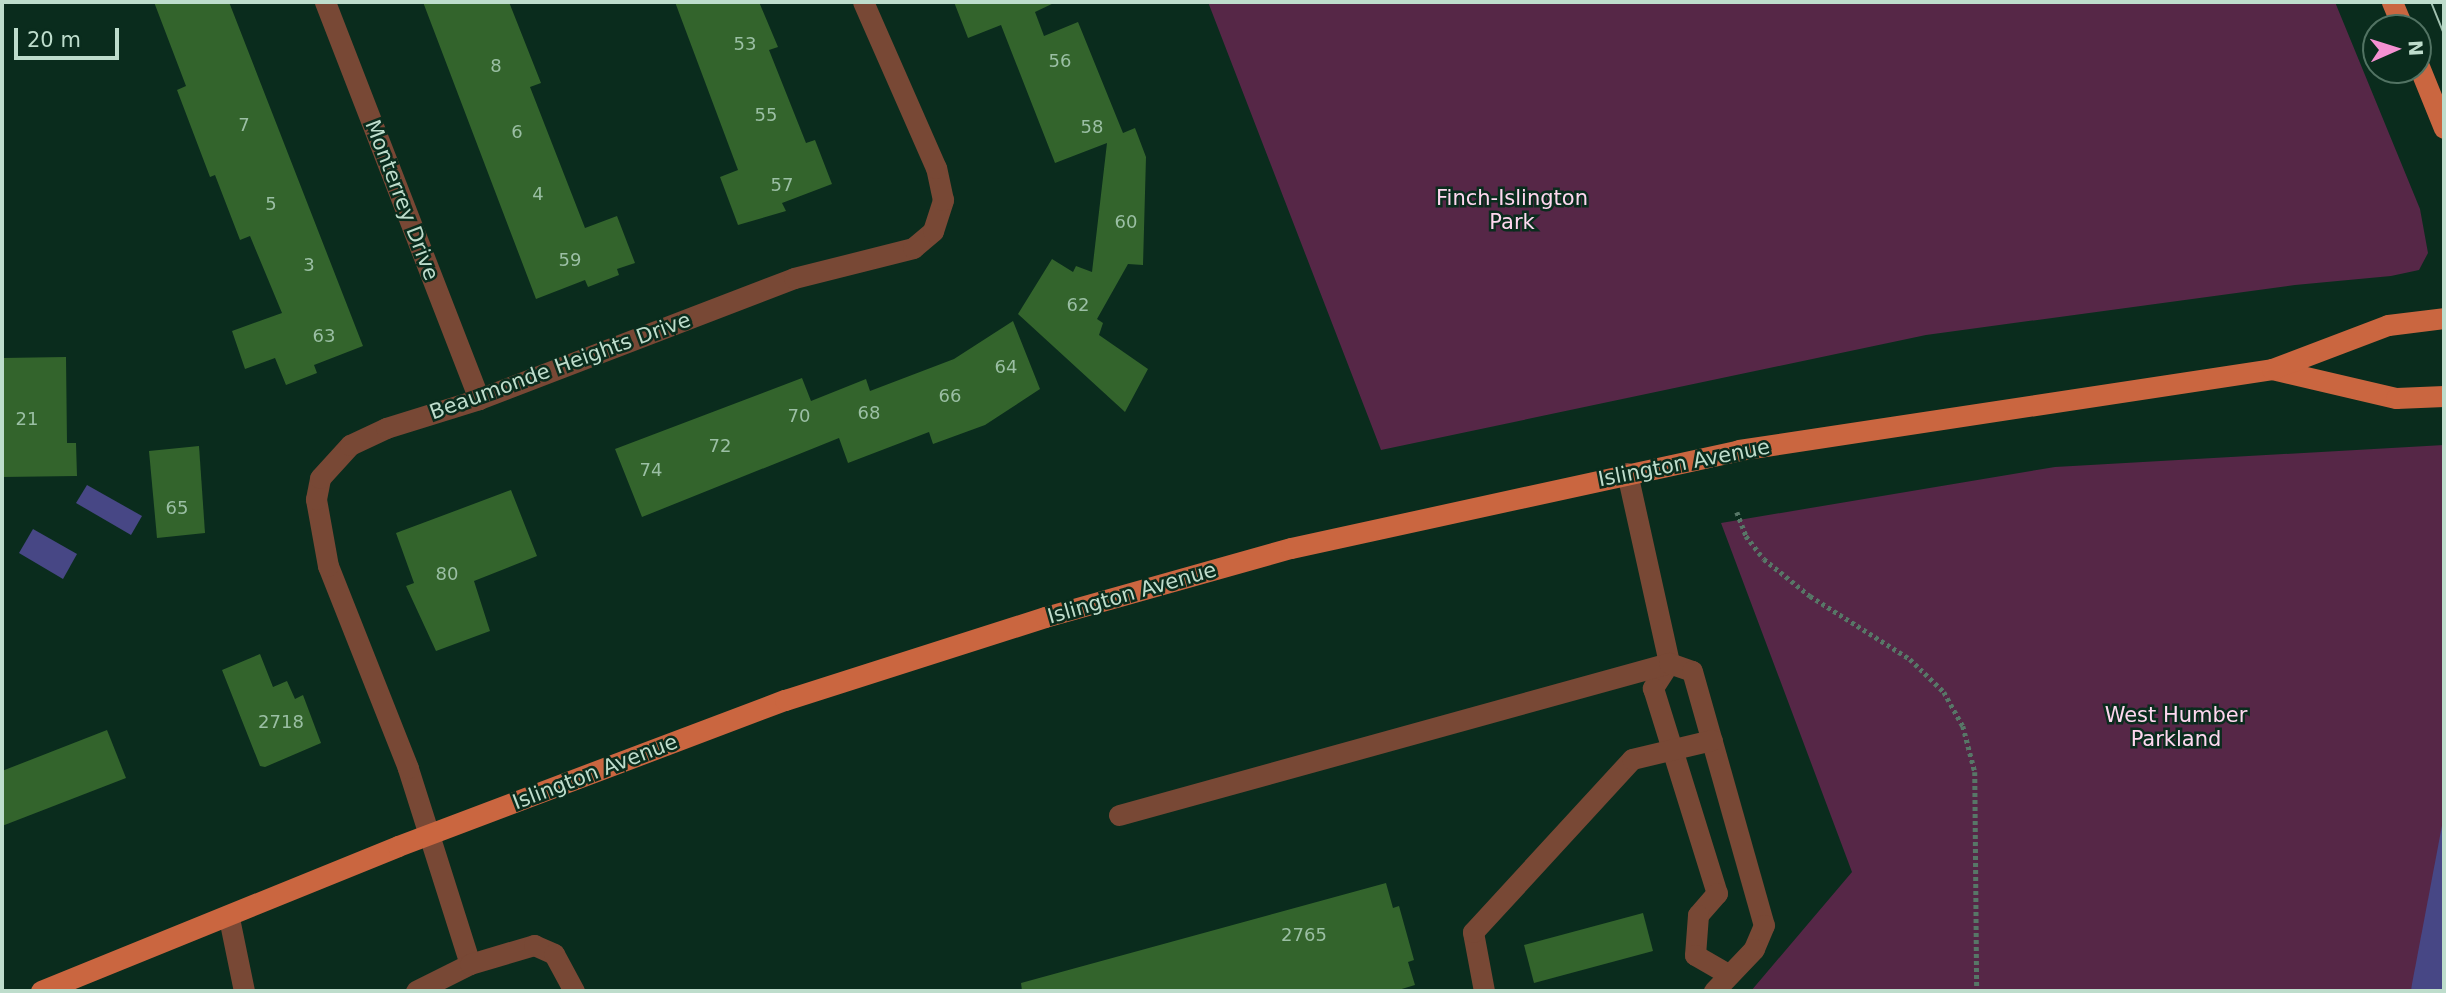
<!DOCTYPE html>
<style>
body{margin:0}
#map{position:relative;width:2446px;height:993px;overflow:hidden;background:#0a2c1d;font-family:"DejaVu Sans",sans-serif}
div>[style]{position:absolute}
.green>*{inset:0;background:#562747}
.water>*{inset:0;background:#474785}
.building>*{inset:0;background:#33642c}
.path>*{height:4.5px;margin-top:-2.25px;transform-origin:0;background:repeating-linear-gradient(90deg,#577767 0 3.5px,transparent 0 7px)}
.minor>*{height:21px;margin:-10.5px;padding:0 10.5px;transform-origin:10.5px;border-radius:10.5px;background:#784835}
.major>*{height:21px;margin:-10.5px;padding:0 10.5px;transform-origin:10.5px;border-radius:10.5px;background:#ca6640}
.tram>*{height:2px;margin:-1px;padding:0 1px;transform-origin:1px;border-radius:1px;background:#a1c1b0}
span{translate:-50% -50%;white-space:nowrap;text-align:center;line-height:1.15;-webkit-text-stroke:5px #0a2c1d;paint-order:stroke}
.number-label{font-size:18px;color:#9bbfa4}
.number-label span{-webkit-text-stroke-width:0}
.park-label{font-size:21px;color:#fed7ef}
.street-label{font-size:21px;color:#beddcc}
.frame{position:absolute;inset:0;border:4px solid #beddcc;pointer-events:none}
.north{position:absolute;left:2362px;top:14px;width:70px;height:70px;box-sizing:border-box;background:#0a2c1d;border:2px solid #527363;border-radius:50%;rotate:87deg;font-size:19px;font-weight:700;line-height:28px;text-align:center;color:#beddcc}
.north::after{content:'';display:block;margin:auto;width:24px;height:32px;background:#f591d2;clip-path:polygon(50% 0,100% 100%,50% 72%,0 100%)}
.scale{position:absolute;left:14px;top:28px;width:105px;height:32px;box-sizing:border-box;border:4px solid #beddcc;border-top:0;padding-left:9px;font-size:21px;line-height:24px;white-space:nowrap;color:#beddcc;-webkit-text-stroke:5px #0a2c1d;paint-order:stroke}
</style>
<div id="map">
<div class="green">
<div style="clip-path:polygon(1208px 2px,2335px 2px,2420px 209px,2428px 253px,2419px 270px,2391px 276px,2295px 285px,1926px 335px,1381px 450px)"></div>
<div style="clip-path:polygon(2444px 445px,2444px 991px,1751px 991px,1852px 872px,1721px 523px,2055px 467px)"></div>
</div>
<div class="water">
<div style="clip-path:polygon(87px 485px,142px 516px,131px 535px,76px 503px)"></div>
<div style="clip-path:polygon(33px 529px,77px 554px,63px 579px,19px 553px)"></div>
<div style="clip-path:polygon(2444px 815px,2444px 991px,2411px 991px,2412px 984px)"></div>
</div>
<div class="building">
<div style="clip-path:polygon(154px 2px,229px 2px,363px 346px,314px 365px,317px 373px,286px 385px,275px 358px,245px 369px,232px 331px,282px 313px,250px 236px,240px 240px,215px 175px,210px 177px,177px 90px,186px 86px)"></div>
<div style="clip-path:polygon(423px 2px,509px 2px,541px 83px,530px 87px,585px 228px,617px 216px,635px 263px,617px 269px,619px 275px,588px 287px,585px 280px,536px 299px)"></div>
<div style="clip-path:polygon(675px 2px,759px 2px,778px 47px,769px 50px,806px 143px,815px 140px,832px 184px,782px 203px,786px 211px,738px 225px,720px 177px,738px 170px)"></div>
<div style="clip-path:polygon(954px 2px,1056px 2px,1035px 12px,1044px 36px,1078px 22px,1123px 133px,1135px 128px,1146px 157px,1143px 265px,1128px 264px,1097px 319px,1103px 323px,1099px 335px,1148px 369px,1125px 412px,1018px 314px,1052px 259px,1073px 272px,1076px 266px,1092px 272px,1107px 143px,1055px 163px,1001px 25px,968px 38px)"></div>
<div style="clip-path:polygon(1013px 321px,1040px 389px,985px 425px,933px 444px,929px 432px,848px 463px,839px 438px,642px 517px,615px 449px,802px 378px,811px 401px,866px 379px,870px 391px,954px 359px)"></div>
<div style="clip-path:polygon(66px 357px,67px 443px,76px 443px,77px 476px,2px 477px,2px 358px)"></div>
<div style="clip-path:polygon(199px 446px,205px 533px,157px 538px,149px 451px)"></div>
<div style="clip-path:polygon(511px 490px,537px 556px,474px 581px,490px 631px,436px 651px,406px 586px,414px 583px,396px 533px)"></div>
<div style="clip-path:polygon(260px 654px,273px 687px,287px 681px,295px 699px,303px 695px,321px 743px,265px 767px,260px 766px,222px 670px)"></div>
<div style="clip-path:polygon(107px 730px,126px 778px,2px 826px,2px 771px)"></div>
<div style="clip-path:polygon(1386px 883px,1393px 908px,1399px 906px,1414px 960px,1408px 962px,1415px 985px,1395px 991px,1022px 991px,1021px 983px)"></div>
<div style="clip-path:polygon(1643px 913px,1653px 951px,1534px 983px,1524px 945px)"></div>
</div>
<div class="path">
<div style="left:1737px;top:512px;width:26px;rotate:69deg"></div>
<div style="left:1746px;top:536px;width:29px;rotate:52deg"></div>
<div style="left:1764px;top:559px;width:59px;rotate:38.8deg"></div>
<div style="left:1810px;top:596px;width:118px;rotate:32.2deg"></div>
<div style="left:1910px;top:659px;width:47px;rotate:44.1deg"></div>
<div style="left:1944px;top:692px;width:39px;rotate:61deg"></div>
<div style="left:1963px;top:726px;width:48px;rotate:75.4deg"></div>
<div style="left:1975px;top:772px;width:219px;rotate:89.5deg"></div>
</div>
<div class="minor">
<div style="left:325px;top:2px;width:426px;rotate:68.8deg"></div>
<div style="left:1627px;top:473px;width:195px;rotate:77.5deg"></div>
<div style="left:1669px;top:663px;width:30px;rotate:123deg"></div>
<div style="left:1653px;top:688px;width:215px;rotate:72.7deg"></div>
<div style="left:1717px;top:893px;width:29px;rotate:131deg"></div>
<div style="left:1698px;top:915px;width:40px;rotate:94.3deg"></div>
<div style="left:1695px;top:955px;width:39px;rotate:30deg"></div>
<div style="left:1119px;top:815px;width:571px;rotate:-15.45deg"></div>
<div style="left:1669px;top:663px;width:24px;rotate:19deg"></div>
<div style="left:1692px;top:671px;width:264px;rotate:74.2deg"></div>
<div style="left:1764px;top:925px;width:26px;rotate:113deg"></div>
<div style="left:1754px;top:949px;width:58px;rotate:133.6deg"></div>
<div style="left:229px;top:918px;width:75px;rotate:78.4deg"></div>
<div style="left:470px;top:964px;width:206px;rotate:-107.6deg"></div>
<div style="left:408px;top:768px;width:217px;rotate:-111.6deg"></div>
<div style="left:328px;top:566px;width:68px;rotate:-100.2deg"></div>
<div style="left:316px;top:499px;width:21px;rotate:-79deg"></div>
<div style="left:320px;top:478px;width:45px;rotate:-47.7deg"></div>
<div style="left:350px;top:445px;width:40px;rotate:-25deg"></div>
<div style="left:386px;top:428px;width:97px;rotate:-17.3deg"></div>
<div style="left:479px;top:399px;width:337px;rotate:-21deg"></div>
<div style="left:794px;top:278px;width:123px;rotate:-14.1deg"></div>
<div style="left:913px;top:248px;width:26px;rotate:-40deg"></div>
<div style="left:933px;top:231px;width:33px;rotate:-72deg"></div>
<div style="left:943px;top:200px;width:33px;rotate:-102deg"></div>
<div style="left:936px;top:168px;width:181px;rotate:-113.7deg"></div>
<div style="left:416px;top:991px;width:60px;rotate:-26.6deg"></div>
<div style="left:470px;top:964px;width:67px;rotate:-16.5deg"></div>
<div style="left:534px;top:945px;width:22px;rotate:24deg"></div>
<div style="left:554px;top:954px;width:42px;rotate:61.6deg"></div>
<div style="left:1484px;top:991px;width:60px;rotate:-100.6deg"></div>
<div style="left:1473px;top:932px;width:235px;rotate:-47.4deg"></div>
<div style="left:1632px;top:759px;width:82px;rotate:-13.4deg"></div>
</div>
<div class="major">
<div style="left:2392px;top:2px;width:28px;rotate:67deg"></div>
<div style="left:2418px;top:64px;width:69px;rotate:67.9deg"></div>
<div style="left:2272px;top:369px;width:127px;rotate:13.2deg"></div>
<div style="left:2396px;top:398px;width:48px;rotate:-2.4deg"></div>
<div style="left:41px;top:991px;width:385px;rotate:-22.1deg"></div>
<div style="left:398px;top:846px;width:414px;rotate:-20.7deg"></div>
<div style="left:785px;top:700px;width:273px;rotate:-17.7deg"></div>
<div style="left:1045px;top:617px;width:255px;rotate:-15.7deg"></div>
<div style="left:1291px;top:548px;width:459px;rotate:-12.3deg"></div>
<div style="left:1739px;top:450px;width:539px;rotate:-8.64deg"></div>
<div style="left:2272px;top:369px;width:124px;rotate:-20.8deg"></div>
<div style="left:2388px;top:325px;width:56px;rotate:-7.1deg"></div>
</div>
<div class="tram">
<div style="left:2431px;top:2px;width:35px;rotate:68deg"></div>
</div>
<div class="number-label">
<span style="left:745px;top:44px">53</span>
<span style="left:1060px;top:61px">56</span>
<span style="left:496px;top:66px">8</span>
<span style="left:766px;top:115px">55</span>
<span style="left:244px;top:125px">7</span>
<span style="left:1092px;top:127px">58</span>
<span style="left:517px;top:132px">6</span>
<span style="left:782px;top:185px">57</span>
<span style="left:538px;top:194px">4</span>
<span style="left:271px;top:204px">5</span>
<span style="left:1126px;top:222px">60</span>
<span style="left:570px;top:260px">59</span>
<span style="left:309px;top:265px">3</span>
<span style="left:1078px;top:305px">62</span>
<span style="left:324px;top:336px">63</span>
<span style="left:1006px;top:367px">64</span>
<span style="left:950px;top:396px">66</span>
<span style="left:869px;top:413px">68</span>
<span style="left:799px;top:416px">70</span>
<span style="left:27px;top:419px">21</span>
<span style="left:720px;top:446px">72</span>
<span style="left:651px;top:470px">74</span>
<span style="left:177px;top:508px">65</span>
<span style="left:447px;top:574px">80</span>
<span style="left:281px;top:722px">2718</span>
<span style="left:1304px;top:935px">2765</span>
</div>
<div class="park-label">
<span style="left:1512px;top:210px">Finch-Islington<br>Park</span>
<span style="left:2176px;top:727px">West Humber<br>Parkland</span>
</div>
<div class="street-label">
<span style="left:402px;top:200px;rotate:69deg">Monterrey Drive</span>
<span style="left:560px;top:366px;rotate:-20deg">Beaumonde Heights Drive</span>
<span style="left:1684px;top:463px;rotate:-11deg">Islington Avenue</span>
<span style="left:1132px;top:593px;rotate:-16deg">Islington Avenue</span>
<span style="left:595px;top:772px;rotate:-21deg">Islington Avenue</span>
</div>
<div class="frame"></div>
<div class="north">N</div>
<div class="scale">20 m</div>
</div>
